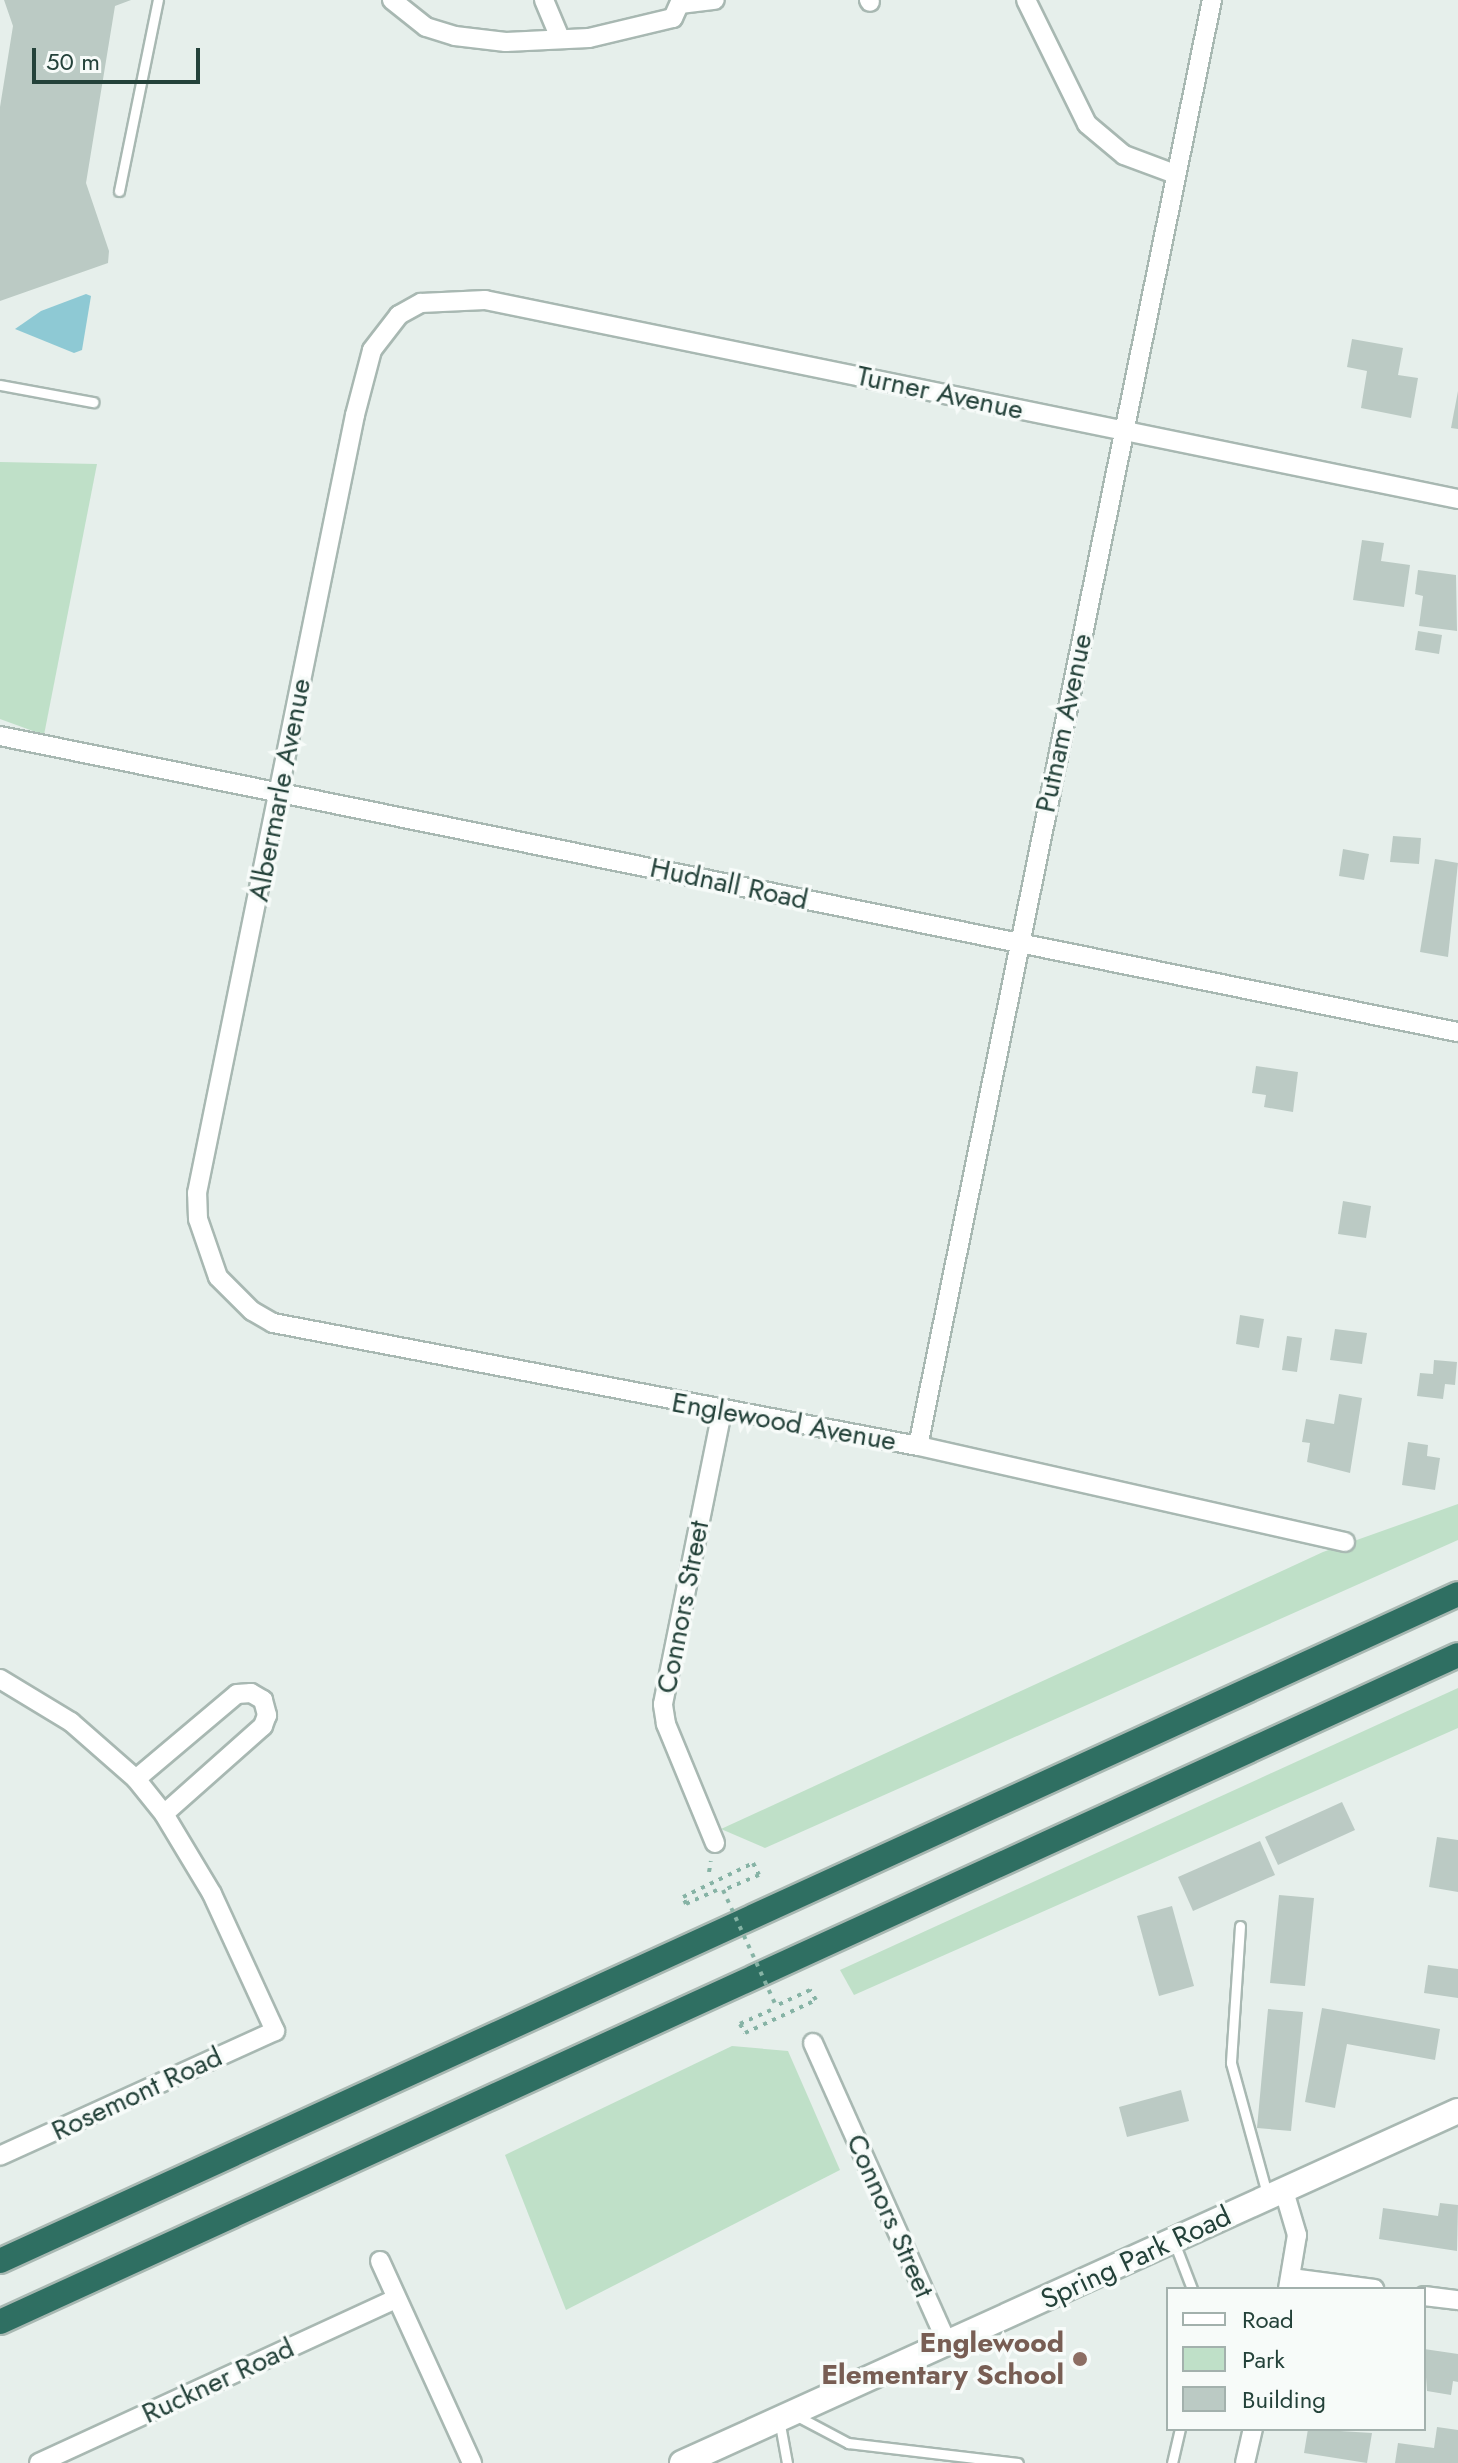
<!DOCTYPE html>
<style>
body{margin:0}
#map{position:relative;width:1458px;height:2463px;overflow:hidden;background:#e6efeb;font-family:Jost,sans-serif}
div>[style]{position:absolute}
.green>*{inset:0;background:#bfe0c8}
.water>*{inset:0;background:#8ec9d4}
.building>*{inset:0;background:#bbcac4}
.path>*{height:4px;margin-top:-2px;transform-origin:0;background:repeating-linear-gradient(90deg,#86b3a5 0 4px,transparent 0 10px)}
.roads{filter:drop-shadow(2px 0 #a8b8b2) drop-shadow(-2px 0 #a8b8b2) drop-shadow(0 2px #a8b8b2) drop-shadow(0 -2px #a8b8b2)}
.service>*{height:9px;margin:-4.5px;padding:0 4.5px;transform-origin:4.5px;border-radius:4.5px;background:#fff}
.minor>*{height:18px;margin:-9px;padding:0 9px;transform-origin:9px;border-radius:9px;background:#fff}
.secondary>*{height:24px;margin:-12px;padding:0 12px;transform-origin:12px;border-radius:12px;background:#fff}
.motorway>*{height:24px;margin:-12px;padding:0 12px;transform-origin:12px;border-radius:12px;background:#2f6f62}
.path-bridge>*{height:4px;margin-top:-2px;transform-origin:0;background:repeating-linear-gradient(90deg,#86b3a5 0 4px,transparent 0 10px)}
.dots>*{width:22px;height:22px;translate:-50% -50%;box-sizing:border-box;border:4px solid #f7fbf9;border-radius:50%}
span{translate:-50% -50%;white-space:nowrap;text-align:center;line-height:1.15;-webkit-text-stroke:7px #f7fbf9;paint-order:stroke}
.street-label{font-size:28px;color:#24423a}
.education-label{font-size:28px;color:#785e54;font-weight:700}
.right{translate:-100% -50%;text-align:right}
.legend{position:absolute;left:1166px;top:2287px;width:260px;height:144px;box-sizing:border-box;background:#f7fbf9;border:2px solid #a3b1ad;margin:0;padding:10px 14px;list-style:none;font-size:24px;color:#24423a}
.legend li{display:flex;align-items:center;gap:16px;height:40px}
.legend b{width:40px;border:2px solid #a3b1ad}
.scale{position:absolute;left:32px;top:48px;width:168px;height:36px;box-sizing:border-box;border:4px solid #24423a;border-top:0;padding-left:10px;font-size:24px;line-height:28px;white-space:nowrap;color:#24423a;-webkit-text-stroke:6px #f7fbf9;paint-order:stroke}
</style>
<div id="map">
<div class="green">
<div style="clip-path:polygon(0 462px,97px 464px,44px 735px,0 719px)"></div>
<div style="clip-path:polygon(1458px 1504px,1458px 1540px,765px 1848px,721px 1829px,1323px 1552px)"></div>
<div style="clip-path:polygon(1458px 1688px,1458px 1728px,854px 1995px,840px 1970px)"></div>
<div style="clip-path:polygon(732px 2046px,788px 2051px,840px 2170px,566px 2310px,505px 2155px)"></div>
</div>
<div class="water">
<div style="clip-path:polygon(86px 294px,91px 296px,82px 350px,74px 353px,15px 329px,41px 311px)"></div>
</div>
<div class="building">
<div style="clip-path:polygon(4px 0,131px 0,115px 6px,86px 183px,109px 251px,108px 263px,0 301px,0 107px,13px 26px)"></div>
<div style="clip-path:polygon(1352px 339px,1403px 348px,1398px 375px,1418px 378px,1411px 418px,1361px 408px,1367px 371px,1347px 367px)"></div>
<div style="clip-path:polygon(1458px 391px,1458px 429px,1451px 428px)"></div>
<div style="clip-path:polygon(1362px 540px,1384px 543px,1381px 561px,1410px 565px,1404px 607px,1353px 600px)"></div>
<div style="clip-path:polygon(1418px 570px,1456px 575px,1457px 631px,1419px 626px,1423px 596px,1415px 594px)"></div>
<div style="clip-path:polygon(1418px 631px,1442px 635px,1439px 654px,1415px 650px)"></div>
<div style="clip-path:polygon(1393px 836px,1421px 838px,1419px 864px,1390px 862px)"></div>
<div style="clip-path:polygon(1343px 849px,1369px 854px,1364px 880px,1339px 876px)"></div>
<div style="clip-path:polygon(1435px 859px,1458px 863px,1448px 957px,1420px 952px)"></div>
<div style="clip-path:polygon(1256px 1066px,1298px 1072px,1293px 1112px,1264px 1107px,1266px 1095px,1252px 1093px)"></div>
<div style="clip-path:polygon(1343px 1201px,1371px 1206px,1366px 1238px,1338px 1234px)"></div>
<div style="clip-path:polygon(1240px 1315px,1264px 1319px,1259px 1348px,1236px 1344px)"></div>
<div style="clip-path:polygon(1335px 1329px,1367px 1333px,1362px 1364px,1330px 1360px)"></div>
<div style="clip-path:polygon(1287px 1336px,1302px 1338px,1297px 1372px,1282px 1370px)"></div>
<div style="clip-path:polygon(1434px 1360px,1457px 1362px,1455px 1385px,1445px 1384px,1443px 1399px,1417px 1396px,1420px 1373px,1433px 1374px)"></div>
<div style="clip-path:polygon(1339px 1394px,1362px 1398px,1350px 1473px,1307px 1462px,1310px 1443px,1302px 1442px,1306px 1419px,1334px 1424px)"></div>
<div style="clip-path:polygon(1408px 1442px,1428px 1445px,1427px 1456px,1440px 1458px,1435px 1490px,1402px 1485px)"></div>
<div style="clip-path:polygon(1342px 1802px,1355px 1830px,1278px 1865px,1265px 1837px)"></div>
<div style="clip-path:polygon(1437px 1837px,1458px 1840px,1458px 1892px,1429px 1887px)"></div>
<div style="clip-path:polygon(1260px 1841px,1275px 1875px,1193px 1911px,1178px 1877px)"></div>
<div style="clip-path:polygon(1279px 1895px,1314px 1898px,1305px 1986px,1270px 1983px)"></div>
<div style="clip-path:polygon(1172px 1906px,1194px 1986px,1159px 1996px,1137px 1916px)"></div>
<div style="clip-path:polygon(1428px 1965px,1458px 1969px,1458px 1998px,1424px 1993px)"></div>
<div style="clip-path:polygon(1322px 2008px,1440px 2029px,1435px 2060px,1347px 2044px,1335px 2108px,1305px 2102px)"></div>
<div style="clip-path:polygon(1268px 2009px,1303px 2012px,1291px 2131px,1257px 2128px)"></div>
<div style="clip-path:polygon(1181px 2090px,1189px 2121px,1127px 2137px,1119px 2107px)"></div>
<div style="clip-path:polygon(1440px 2203px,1458px 2205px,1457px 2251px,1379px 2239px,1383px 2208px,1438px 2216px)"></div>
<div style="clip-path:polygon(1424px 2349px,1458px 2354px,1458px 2382px,1453px 2381px,1451px 2395px,1427px 2391px)"></div>
<div style="clip-path:polygon(1437px 2427px,1458px 2430px,1458px 2463px,1395px 2463px,1398px 2443px,1434px 2448px)"></div>
<div style="clip-path:polygon(1308px 2429px,1372px 2433px,1367px 2463px,1304px 2453px)"></div>
</div>
<div class="path">
<div style="left:709px;top:1872px;width:11px;rotate:-80deg"></div>
<div style="left:717px;top:1890px;width:34px;rotate:156deg"></div>
<div style="left:686px;top:1904px;width:8px;rotate:-113deg"></div>
<div style="left:683px;top:1897px;width:78px;rotate:-25.9deg"></div>
<div style="left:753px;top:1863px;width:13px;rotate:63deg"></div>
<div style="left:759px;top:1875px;width:39px;rotate:157deg"></div>
<div style="left:771px;top:2010px;width:34px;rotate:156deg"></div>
<div style="left:740px;top:2024px;width:10px;rotate:61deg"></div>
<div style="left:745px;top:2033px;width:78px;rotate:-24.9deg"></div>
<div style="left:816px;top:2000px;width:12px;rotate:-121deg"></div>
<div style="left:810px;top:1990px;width:38px;rotate:155deg"></div>
</div>
<div class="roads">
<div class="service">
<div style="left:119px;top:191px;width:195px;rotate:-78.5deg"></div>
<div style="left:0;top:385px;width:95px;rotate:10.4deg"></div>
<div style="left:1240px;top:1926px;width:137px;rotate:93.8deg"></div>
<div style="left:1231px;top:2063px;width:136px;rotate:74.6deg"></div>
<div style="left:1174px;top:2242px;width:50px;rotate:69deg"></div>
<div style="left:797px;top:2416px;width:58px;rotate:27.9deg"></div>
<div style="left:848px;top:2443px;width:171px;rotate:6.7deg"></div>
<div style="left:779px;top:2419px;width:45px;rotate:79.7deg"></div>
<div style="left:1172px;top:2463px;width:35px;rotate:-77deg"></div>
</div>
<div class="minor">
<div style="left:392px;top:0;width:43px;rotate:38.5deg"></div>
<div style="left:426px;top:27px;width:30px;rotate:17deg"></div>
<div style="left:455px;top:36px;width:51px;rotate:6.7deg"></div>
<div style="left:506px;top:42px;width:83px;rotate:-2.8deg"></div>
<div style="left:589px;top:38px;width:86px;rotate:-13.4deg"></div>
<div style="left:673px;top:18px;width:20px;rotate:-66deg"></div>
<div style="left:544px;top:0;width:41px;rotate:67.2deg"></div>
<div style="left:869px;top:0;width:2px;rotate:63deg"></div>
<div style="left:1026px;top:0;width:138px;rotate:63.8deg"></div>
<div style="left:1087px;top:124px;width:48px;rotate:40deg"></div>
<div style="left:1124px;top:155px;width:54px;rotate:20.4deg"></div>
<div style="left:680px;top:4px;width:35px;rotate:-7deg"></div>
<div style="left:0;top:736px;width:1488px;rotate:11.48deg"></div>
<div style="left:918px;top:1446px;width:1476px;rotate:-78.51deg"></div>
<div style="left:1345px;top:1542px;width:438px;rotate:-167.3deg"></div>
<div style="left:918px;top:1446px;width:657px;rotate:-169.2deg"></div>
<div style="left:273px;top:1323px;width:24px;rotate:-150deg"></div>
<div style="left:252px;top:1311px;width:48px;rotate:-135deg"></div>
<div style="left:218px;top:1277px;width:61px;rotate:-109deg"></div>
<div style="left:198px;top:1219px;width:26px;rotate:-92deg"></div>
<div style="left:197px;top:1193px;width:794px;rotate:-78.52deg"></div>
<div style="left:355px;top:415px;width:67px;rotate:-75.3deg"></div>
<div style="left:372px;top:350px;width:44px;rotate:-52.4deg"></div>
<div style="left:399px;top:315px;width:25px;rotate:-29deg"></div>
<div style="left:421px;top:303px;width:64px;rotate:-2.7deg"></div>
<div style="left:485px;top:300px;width:993px;rotate:11.56deg"></div>
<div style="left:0;top:1679px;width:83px;rotate:31.2deg"></div>
<div style="left:71px;top:1722px;width:86px;rotate:41.2deg"></div>
<div style="left:136px;top:1779px;width:45px;rotate:51.3deg"></div>
<div style="left:164px;top:1814px;width:93px;rotate:59deg"></div>
<div style="left:212px;top:1894px;width:151px;rotate:65.3deg"></div>
<div style="left:275px;top:2031px;width:302px;rotate:155.6deg"></div>
<div style="left:136px;top:1779px;width:132px;rotate:-40.1deg"></div>
<div style="left:237px;top:1694px;width:14px;rotate:-4deg"></div>
<div style="left:251px;top:1693px;width:14px;rotate:30deg"></div>
<div style="left:263px;top:1700px;width:16px;rotate:75deg"></div>
<div style="left:267px;top:1715px;width:12px;rotate:110deg"></div>
<div style="left:263px;top:1726px;width:132px;rotate:138.4deg"></div>
<div style="left:715px;top:1843px;width:129px;rotate:-112.4deg"></div>
<div style="left:666px;top:1724px;width:20px;rotate:-99deg"></div>
<div style="left:663px;top:1704px;width:299px;rotate:-78.6deg"></div>
<div style="left:813px;top:2043px;width:331px;rotate:65.9deg"></div>
<div style="left:1284px;top:2191px;width:46px;rotate:73.5deg"></div>
<div style="left:1297px;top:2235px;width:55px;rotate:99.5deg"></div>
<div style="left:380px;top:2261px;width:222px;rotate:65.5deg"></div>
<div style="left:1291px;top:2278px;width:84px;rotate:7.5deg"></div>
<div style="left:1424px;top:2296px;width:34px;rotate:7deg"></div>
<div style="left:39px;top:2463px;width:393px;rotate:-24.7deg"></div>
<div style="left:1245px;top:2463px;width:35px;rotate:-77deg"></div>
</div>
<div class="secondary">
<div style="left:682px;top:2463px;width:852px;rotate:-24.4deg"></div>
</div>
<div class="motorway">
<div style="left:0;top:2261px;width:1603px;rotate:-24.58deg"></div>
<div style="left:0;top:2322px;width:1603px;rotate:-24.58deg"></div>
</div>
</div>
<div class="path-bridge">
<div style="left:723px;top:1890px;width:128px;rotate:65.4deg"></div>
</div>
<div class="dots">
<div style="left:1080px;top:2359px;background:#8d6e63"></div>
</div>
<div class="street-label">
<span style="left:940px;top:393px;rotate:12deg">Turner Avenue</span>
<span style="left:1064px;top:723px;rotate:-78deg">Putnam Avenue</span>
<span style="left:280px;top:790px;rotate:-79deg">Albermarle Avenue</span>
<span style="left:729px;top:884px;rotate:12deg">Hudnall Road</span>
<span style="left:784px;top:1422px;rotate:10deg">Englewood Avenue</span>
<span style="left:683px;top:1607px;rotate:-79deg">Connors Street</span>
<span style="left:137px;top:2094px;rotate:-25deg">Rosemont Road</span>
<span style="left:890px;top:2216px;rotate:66deg">Connors Street</span>
<span style="left:1136px;top:2258px;rotate:-25deg">Spring Park Road</span>
<span style="left:218px;top:2381px;rotate:-25deg">Ruckner Road</span>
</div>
<div class="education-label">
<span class="right" style="left:1064px;top:2359px">Englewood<br>Elementary School</span>
</div>
<ul class="legend">
<li><b style="height:10px;background:#fff"></b>Road</li>
<li><b style="height:22px;background:#bfe0c8"></b>Park</li>
<li><b style="height:22px;background:#bbcac4"></b>Building</li>
</ul>
<div class="scale">50 m</div>
</div>
